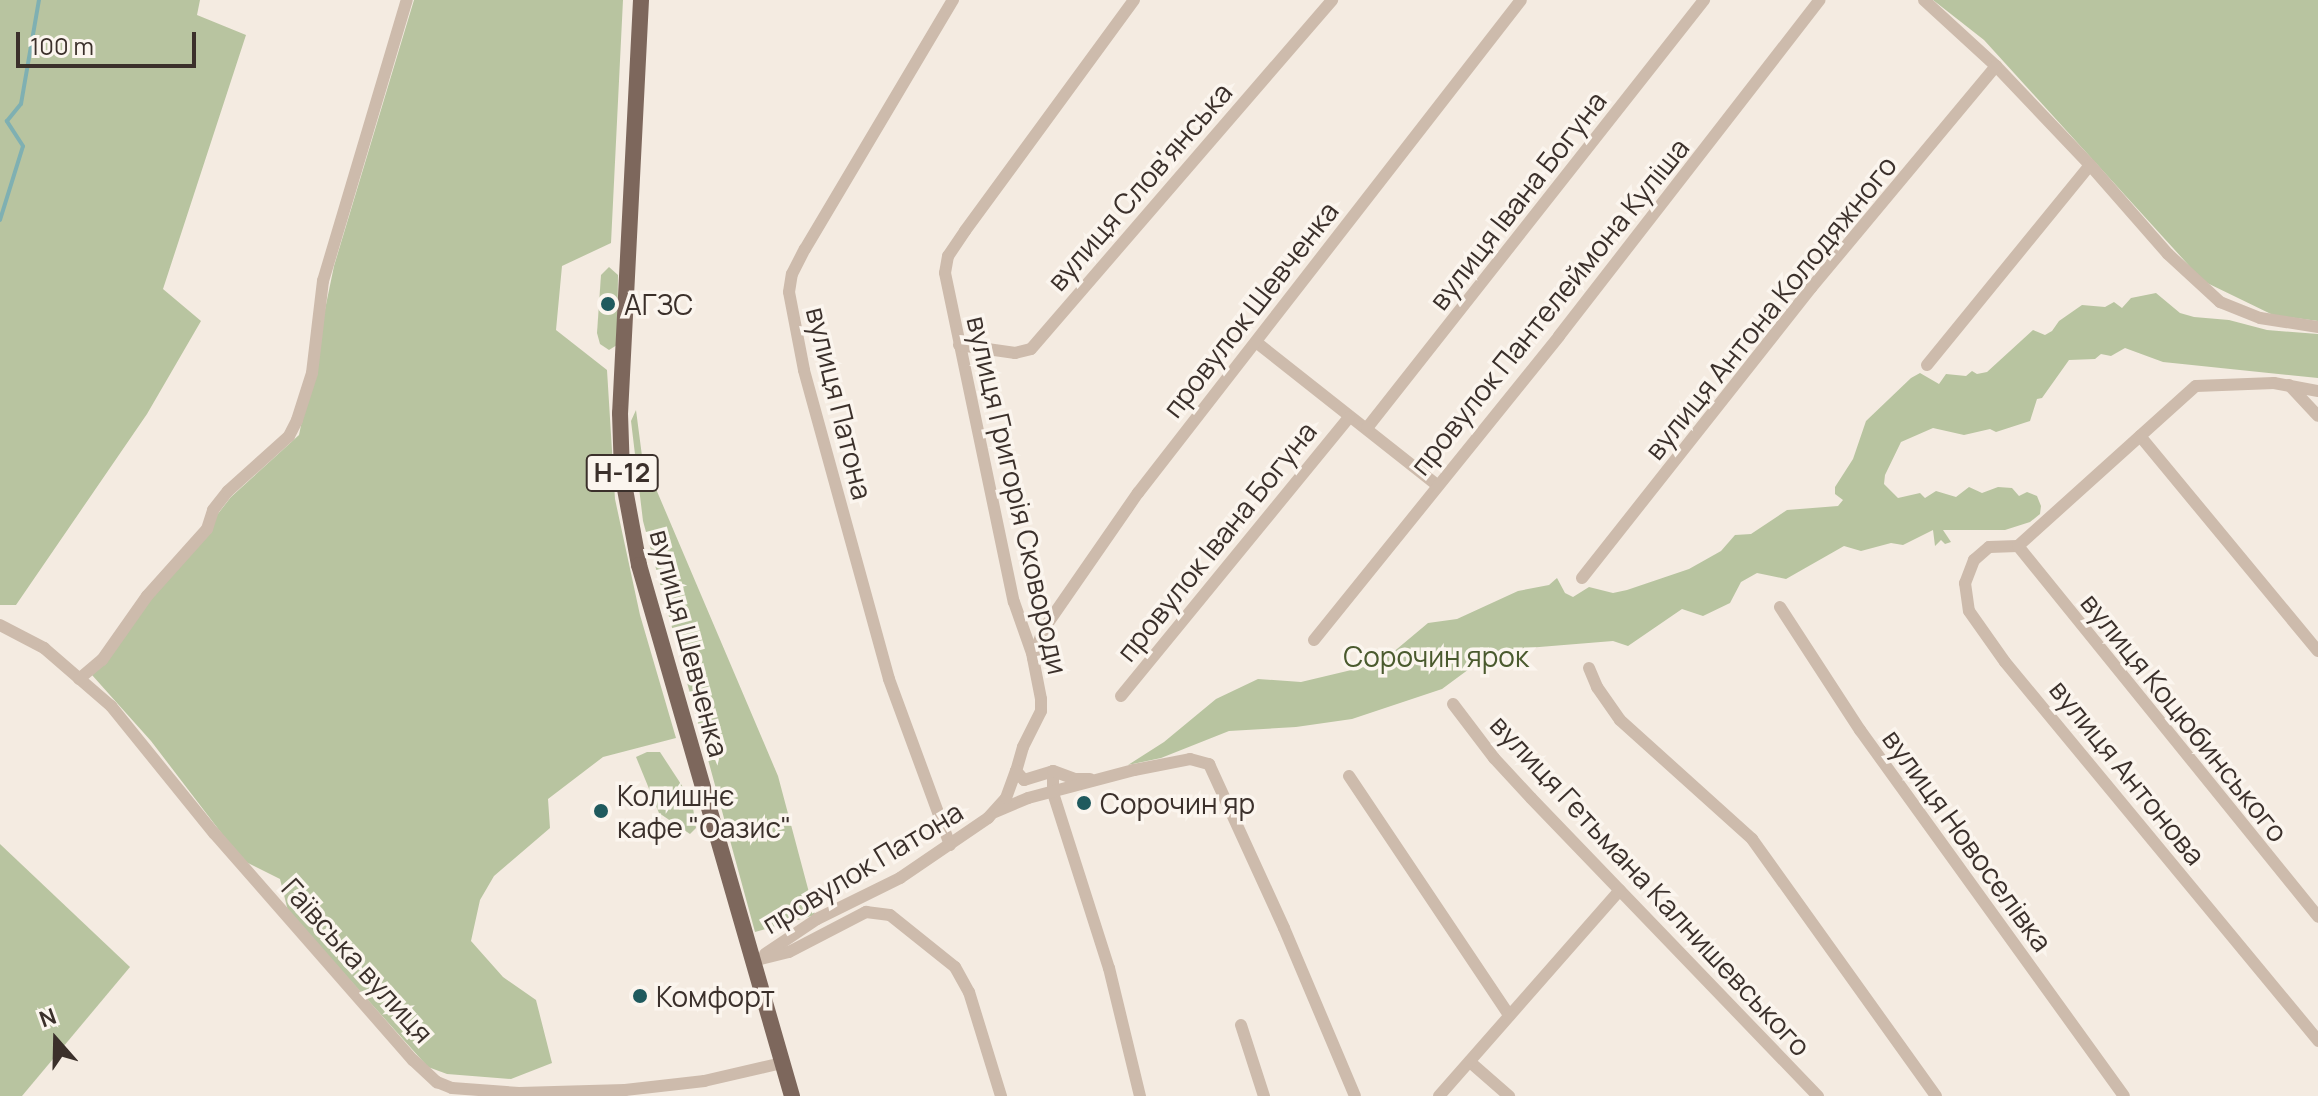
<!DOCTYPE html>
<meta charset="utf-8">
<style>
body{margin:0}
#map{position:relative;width:2318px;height:1096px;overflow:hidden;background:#f4ebe1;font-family:Manrope,sans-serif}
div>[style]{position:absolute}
.green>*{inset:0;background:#b8c4a0}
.stream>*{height:4px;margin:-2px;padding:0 2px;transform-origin:2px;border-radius:2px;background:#7fb0b2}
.minor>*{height:12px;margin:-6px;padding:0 6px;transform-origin:6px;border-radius:6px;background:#cdbbac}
.major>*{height:16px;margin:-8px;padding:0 8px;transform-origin:8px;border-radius:8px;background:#7d675c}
.dots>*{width:22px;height:22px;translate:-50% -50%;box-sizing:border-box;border:4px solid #fbf5ee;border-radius:50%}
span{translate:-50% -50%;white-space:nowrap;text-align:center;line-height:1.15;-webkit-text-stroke:7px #fbf5ee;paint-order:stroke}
.shield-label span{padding:2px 6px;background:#fbf5ee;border:2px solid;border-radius:6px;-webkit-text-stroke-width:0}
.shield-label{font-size:26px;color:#3b302b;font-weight:700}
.street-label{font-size:28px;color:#3b302b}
.poi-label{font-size:28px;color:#3b302b}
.left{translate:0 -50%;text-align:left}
.park-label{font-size:28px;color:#4a5a2e}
.north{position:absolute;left:16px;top:1000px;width:80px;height:80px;-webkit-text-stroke:6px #fbf5ee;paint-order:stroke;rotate:340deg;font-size:22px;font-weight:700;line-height:32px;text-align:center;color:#3b302b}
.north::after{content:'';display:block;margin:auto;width:28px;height:36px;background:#3b302b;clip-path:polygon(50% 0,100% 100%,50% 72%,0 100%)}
.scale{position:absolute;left:16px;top:32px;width:180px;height:36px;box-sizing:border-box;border:4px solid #3b302b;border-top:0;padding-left:10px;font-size:24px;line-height:28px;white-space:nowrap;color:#3b302b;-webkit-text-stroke:6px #fbf5ee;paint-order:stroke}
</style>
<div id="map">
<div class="green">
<div style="clip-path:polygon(0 0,200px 0,197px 15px,246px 35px,163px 289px,201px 321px,147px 414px,16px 605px,0 605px)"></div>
<div style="clip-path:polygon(414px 0,623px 0,611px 243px,562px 266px,556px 330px,607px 370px,615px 499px,640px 615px,676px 738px,603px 757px,548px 799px,550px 828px,494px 876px,480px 900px,471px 941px,503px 977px,536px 1000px,552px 1063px,511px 1079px,447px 1074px,428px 1067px,288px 911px,280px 879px,242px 860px,151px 741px,92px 675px,231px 497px,299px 435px,334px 266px)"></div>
<div style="clip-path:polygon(1933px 0,2318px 0,2318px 321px,2273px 315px,2203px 281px,1984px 40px)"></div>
<div style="clip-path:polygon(609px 267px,618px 275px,617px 345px,609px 350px,600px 344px,597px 333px,601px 275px)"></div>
<div style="clip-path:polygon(2156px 293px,2180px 313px,2194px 317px,2229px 320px,2267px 330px,2318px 334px,2318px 378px,2163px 362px,2125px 348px,2111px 356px,2101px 354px,2095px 359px,2069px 360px,2042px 398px,2037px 399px,2030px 421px,1996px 432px,1990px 429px,1964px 435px,1933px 428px,1901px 442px,1885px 475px,1884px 484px,1898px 498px,1920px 493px,1925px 498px,1936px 491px,1956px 497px,1969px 487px,1982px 493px,1998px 487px,2012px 488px,2019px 496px,2027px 492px,2037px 496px,2041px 506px,2040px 514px,2030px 522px,2005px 530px,1943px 530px,1951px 542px,1945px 544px,1941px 540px,1935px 546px,1933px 530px,1903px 545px,1891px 543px,1861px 551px,1844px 546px,1786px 579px,1757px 573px,1741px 582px,1730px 603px,1703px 616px,1682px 609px,1628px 646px,1613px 641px,1502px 650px,1484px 658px,1442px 689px,1352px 719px,1296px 727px,1229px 731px,1161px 758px,1128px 765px,1164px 742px,1216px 699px,1258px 679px,1301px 682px,1364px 667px,1391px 654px,1428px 623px,1457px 619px,1518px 591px,1549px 585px,1557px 578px,1565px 593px,1573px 597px,1589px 587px,1613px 593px,1627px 590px,1689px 569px,1721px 551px,1735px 535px,1751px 534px,1787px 510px,1838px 506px,1843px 500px,1835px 494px,1835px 487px,1853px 459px,1866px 421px,1911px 378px,1920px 373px,1939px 384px,1946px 374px,1966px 376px,1972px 371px,1977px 374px,1987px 372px,2033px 330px,2045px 335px,2052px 331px,2059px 321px,2082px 305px,2105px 307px,2114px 302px,2122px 308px,2131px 298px)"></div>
<div style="clip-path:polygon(636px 410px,642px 456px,778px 776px,815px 915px,755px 932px,643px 521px,631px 421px)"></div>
<div style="clip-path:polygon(647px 752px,660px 752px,692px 801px,696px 828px,690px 834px,659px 813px,636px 757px)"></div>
<div style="clip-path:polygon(0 844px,130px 967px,22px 1096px,0 1096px)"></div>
</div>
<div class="stream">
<div style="left:0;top:220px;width:77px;rotate:-72.7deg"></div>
<div style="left:23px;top:146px;width:30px;rotate:-123deg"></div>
<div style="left:7px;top:121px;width:22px;rotate:-51deg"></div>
<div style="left:21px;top:104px;width:106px;rotate:-80.2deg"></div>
</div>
<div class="minor">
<div style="left:1134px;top:0;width:286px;rotate:126.2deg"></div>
<div style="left:965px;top:231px;width:30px;rotate:124deg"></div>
<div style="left:948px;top:256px;width:17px;rotate:100deg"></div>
<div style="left:945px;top:273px;width:336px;rotate:78.2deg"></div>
<div style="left:1014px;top:602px;width:54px;rotate:70.6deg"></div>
<div style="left:1032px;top:653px;width:47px;rotate:78.9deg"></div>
<div style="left:1041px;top:699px;width:12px;rotate:90deg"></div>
<div style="left:1041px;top:711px;width:40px;rotate:116.6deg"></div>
<div style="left:1023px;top:747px;width:25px;rotate:106deg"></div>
<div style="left:1016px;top:771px;width:12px;rotate:48deg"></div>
<div style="left:1024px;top:780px;width:30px;rotate:-17deg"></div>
<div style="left:1053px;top:771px;width:22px;rotate:90deg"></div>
<div style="left:1053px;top:793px;width:184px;rotate:72.3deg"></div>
<div style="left:1109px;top:968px;width:132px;rotate:76.4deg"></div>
<div style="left:1924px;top:0;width:98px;rotate:42.5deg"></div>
<div style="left:1996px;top:66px;width:137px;rotate:46.5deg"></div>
<div style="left:1256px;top:342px;width:231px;rotate:38.3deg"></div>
<div style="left:959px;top:345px;width:57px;rotate:8.1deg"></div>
<div style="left:1015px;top:353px;width:16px;rotate:-14deg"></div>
<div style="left:1031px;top:349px;width:461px;rotate:-49.2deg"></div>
<div style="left:1927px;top:365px;width:258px;rotate:-50.8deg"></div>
<div style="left:2090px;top:165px;width:118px;rotate:48.8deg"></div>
<div style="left:2168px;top:254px;width:71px;rotate:42.7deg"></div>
<div style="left:2220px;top:302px;width:43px;rotate:21.8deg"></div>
<div style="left:2260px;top:318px;width:59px;rotate:8.8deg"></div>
<div style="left:2289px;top:385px;width:42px;rotate:46.9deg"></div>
<div style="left:1367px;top:428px;width:545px;rotate:-51.78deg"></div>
<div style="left:2140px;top:436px;width:279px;rotate:50.4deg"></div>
<div style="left:2018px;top:546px;width:29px;rotate:178deg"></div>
<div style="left:1989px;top:547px;width:20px;rotate:139deg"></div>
<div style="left:1974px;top:560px;width:25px;rotate:111deg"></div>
<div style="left:1965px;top:583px;width:28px;rotate:82deg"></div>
<div style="left:1969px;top:611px;width:62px;rotate:54.8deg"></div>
<div style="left:2005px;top:662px;width:492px;rotate:50.4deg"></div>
<div style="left:2018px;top:546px;width:477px;rotate:51deg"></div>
<div style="left:2018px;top:546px;width:239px;rotate:-42deg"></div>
<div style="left:2196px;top:386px;width:78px;rotate:-2.2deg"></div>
<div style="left:2274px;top:383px;width:45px;rotate:10.3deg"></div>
<div style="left:1582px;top:578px;width:370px;rotate:-51.7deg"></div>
<div style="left:1811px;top:288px;width:289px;rotate:-50.2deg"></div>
<div style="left:1780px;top:607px;width:147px;rotate:57deg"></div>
<div style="left:1860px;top:730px;width:451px;rotate:54.2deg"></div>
<div style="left:0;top:625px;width:50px;rotate:27.6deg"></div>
<div style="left:44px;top:648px;width:89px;rotate:40.9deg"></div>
<div style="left:111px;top:706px;width:164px;rotate:51deg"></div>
<div style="left:214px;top:833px;width:302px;rotate:48.8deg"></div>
<div style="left:413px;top:1060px;width:33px;rotate:43deg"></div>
<div style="left:437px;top:1082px;width:16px;rotate:22deg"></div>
<div style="left:452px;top:1088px;width:67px;rotate:4.3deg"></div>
<div style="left:519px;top:1093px;width:106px;rotate:-1.6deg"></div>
<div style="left:625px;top:1090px;width:80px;rotate:-6.5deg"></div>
<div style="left:704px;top:1081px;width:80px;rotate:-13deg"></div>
<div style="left:1314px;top:640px;width:390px;rotate:-51.1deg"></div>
<div style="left:1559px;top:336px;width:425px;rotate:-52.2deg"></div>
<div style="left:1033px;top:658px;width:30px;rotate:-70deg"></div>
<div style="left:1043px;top:630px;width:167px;rotate:-55.3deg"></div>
<div style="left:1138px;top:493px;width:624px;rotate:-52.16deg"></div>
<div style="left:1589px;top:668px;width:21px;rotate:67deg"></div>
<div style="left:1597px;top:687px;width:40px;rotate:55.1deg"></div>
<div style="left:1620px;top:720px;width:178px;rotate:42deg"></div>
<div style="left:1752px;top:839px;width:316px;rotate:54.4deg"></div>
<div style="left:79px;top:679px;width:30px;rotate:-40deg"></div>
<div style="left:102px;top:660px;width:78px;rotate:-54.9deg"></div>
<div style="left:147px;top:596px;width:90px;rotate:-48.2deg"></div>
<div style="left:207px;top:529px;width:20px;rotate:-72deg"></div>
<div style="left:213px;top:510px;width:24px;rotate:-52deg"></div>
<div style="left:228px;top:491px;width:82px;rotate:-42deg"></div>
<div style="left:289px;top:436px;width:18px;rotate:-63deg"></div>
<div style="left:297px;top:420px;width:49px;rotate:-72.3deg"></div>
<div style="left:312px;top:373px;width:93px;rotate:-83.2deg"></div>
<div style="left:323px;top:281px;width:293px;rotate:-73.4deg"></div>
<div style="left:1121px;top:696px;width:360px;rotate:-50.7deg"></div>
<div style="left:1453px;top:704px;width:68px;rotate:52.8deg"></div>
<div style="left:1494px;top:758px;width:54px;rotate:47.2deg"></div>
<div style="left:1531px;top:798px;width:414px;rotate:46.1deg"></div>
<div style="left:1053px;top:771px;width:23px;rotate:20deg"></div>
<div style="left:1075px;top:779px;width:15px"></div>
<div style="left:1349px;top:776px;width:288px;rotate:56.2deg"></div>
<div style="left:995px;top:812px;width:36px;rotate:-23deg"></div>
<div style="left:1028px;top:798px;width:110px;rotate:-14.8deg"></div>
<div style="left:1134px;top:770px;width:57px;rotate:-11.1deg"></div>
<div style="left:1190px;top:759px;width:20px;rotate:15deg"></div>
<div style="left:1209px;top:764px;width:180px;rotate:65.4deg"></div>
<div style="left:1284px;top:928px;width:182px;rotate:67.1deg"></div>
<div style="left:950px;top:845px;width:177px;rotate:-110.2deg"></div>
<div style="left:889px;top:679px;width:320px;rotate:-105.4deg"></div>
<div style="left:804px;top:370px;width:79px;rotate:-100.9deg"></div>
<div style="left:789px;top:292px;width:18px;rotate:-81deg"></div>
<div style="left:792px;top:274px;width:28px;rotate:-63deg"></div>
<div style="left:805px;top:249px;width:290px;rotate:-59.3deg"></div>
<div style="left:765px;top:954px;width:63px;rotate:-33.9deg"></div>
<div style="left:817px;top:919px;width:93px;rotate:-26.3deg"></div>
<div style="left:900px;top:878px;width:107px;rotate:-34.3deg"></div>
<div style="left:988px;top:818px;width:27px;rotate:-48deg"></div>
<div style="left:1006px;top:798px;width:29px;rotate:-70deg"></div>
<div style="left:752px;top:961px;width:38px;rotate:-14deg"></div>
<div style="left:789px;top:952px;width:87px;rotate:-27.5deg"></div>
<div style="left:866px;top:912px;width:24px;rotate:7deg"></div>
<div style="left:890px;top:915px;width:83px;rotate:38.7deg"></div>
<div style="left:955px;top:967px;width:29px;rotate:61deg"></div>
<div style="left:969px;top:992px;width:109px;rotate:72.9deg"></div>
<div style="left:1241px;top:1025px;width:75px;rotate:72.1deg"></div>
<div style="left:1470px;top:1062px;width:52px;rotate:41.1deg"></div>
<div style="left:1439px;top:1096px;width:274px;rotate:-48.7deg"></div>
</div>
<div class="major">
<div style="left:641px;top:0;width:414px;rotate:92.9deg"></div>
<div style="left:620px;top:413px;width:60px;rotate:88.1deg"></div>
<div style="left:622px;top:473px;width:94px;rotate:79.5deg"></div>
<div style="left:639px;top:565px;width:553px;rotate:73.93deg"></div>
</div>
<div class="dots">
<div style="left:608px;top:304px;background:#1f5a5e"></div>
<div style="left:1084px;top:803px;background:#1f5a5e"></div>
<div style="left:601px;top:811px;background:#1f5a5e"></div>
<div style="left:640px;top:996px;background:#1f5a5e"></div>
</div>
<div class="shield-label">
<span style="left:622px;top:473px">Н-12</span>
</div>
<div class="street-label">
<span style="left:1139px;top:186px;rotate:-49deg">вулиця Слов'янська</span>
<span style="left:1517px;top:200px;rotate:-52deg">вулиця Івана Богуна</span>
<span style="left:1549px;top:306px;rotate:-51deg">провулок Пантелеймона Куліша</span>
<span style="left:1770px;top:307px;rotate:-51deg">вулиця Антона Колодяжного</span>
<span style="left:1250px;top:309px;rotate:-52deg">провулок Шевченка</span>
<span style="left:840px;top:403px;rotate:76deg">вулиця Патона</span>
<span style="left:1018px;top:495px;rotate:77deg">вулиця Григорія Сковороди</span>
<span style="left:1216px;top:541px;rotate:-51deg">провулок Івана Богуна</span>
<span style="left:690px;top:643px;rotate:75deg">вулиця Шевченка</span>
<span style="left:2185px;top:717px;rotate:51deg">вулиця Коцюбинського</span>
<span style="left:2128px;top:772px;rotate:51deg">вулиця Антонова</span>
<span style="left:1968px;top:840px;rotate:54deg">вулиця Новоселівка</span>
<span style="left:862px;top:867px;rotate:-31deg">провулок Патона</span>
<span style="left:1651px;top:885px;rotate:47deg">вулиця Гетьмана Калнишевського</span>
<span style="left:358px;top:960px;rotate:48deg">Гаївська вулиця</span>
</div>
<div class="poi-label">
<span class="left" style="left:624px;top:304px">АГЗС</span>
<span class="left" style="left:617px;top:811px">Колишнє<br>кафе "Оазис"</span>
<span class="left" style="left:1100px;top:803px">Сорочин яр</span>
<span class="left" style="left:656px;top:996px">Комфорт</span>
</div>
<div class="park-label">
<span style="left:1436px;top:656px">Сорочин ярок</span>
</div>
<div class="north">N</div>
<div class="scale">100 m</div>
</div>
